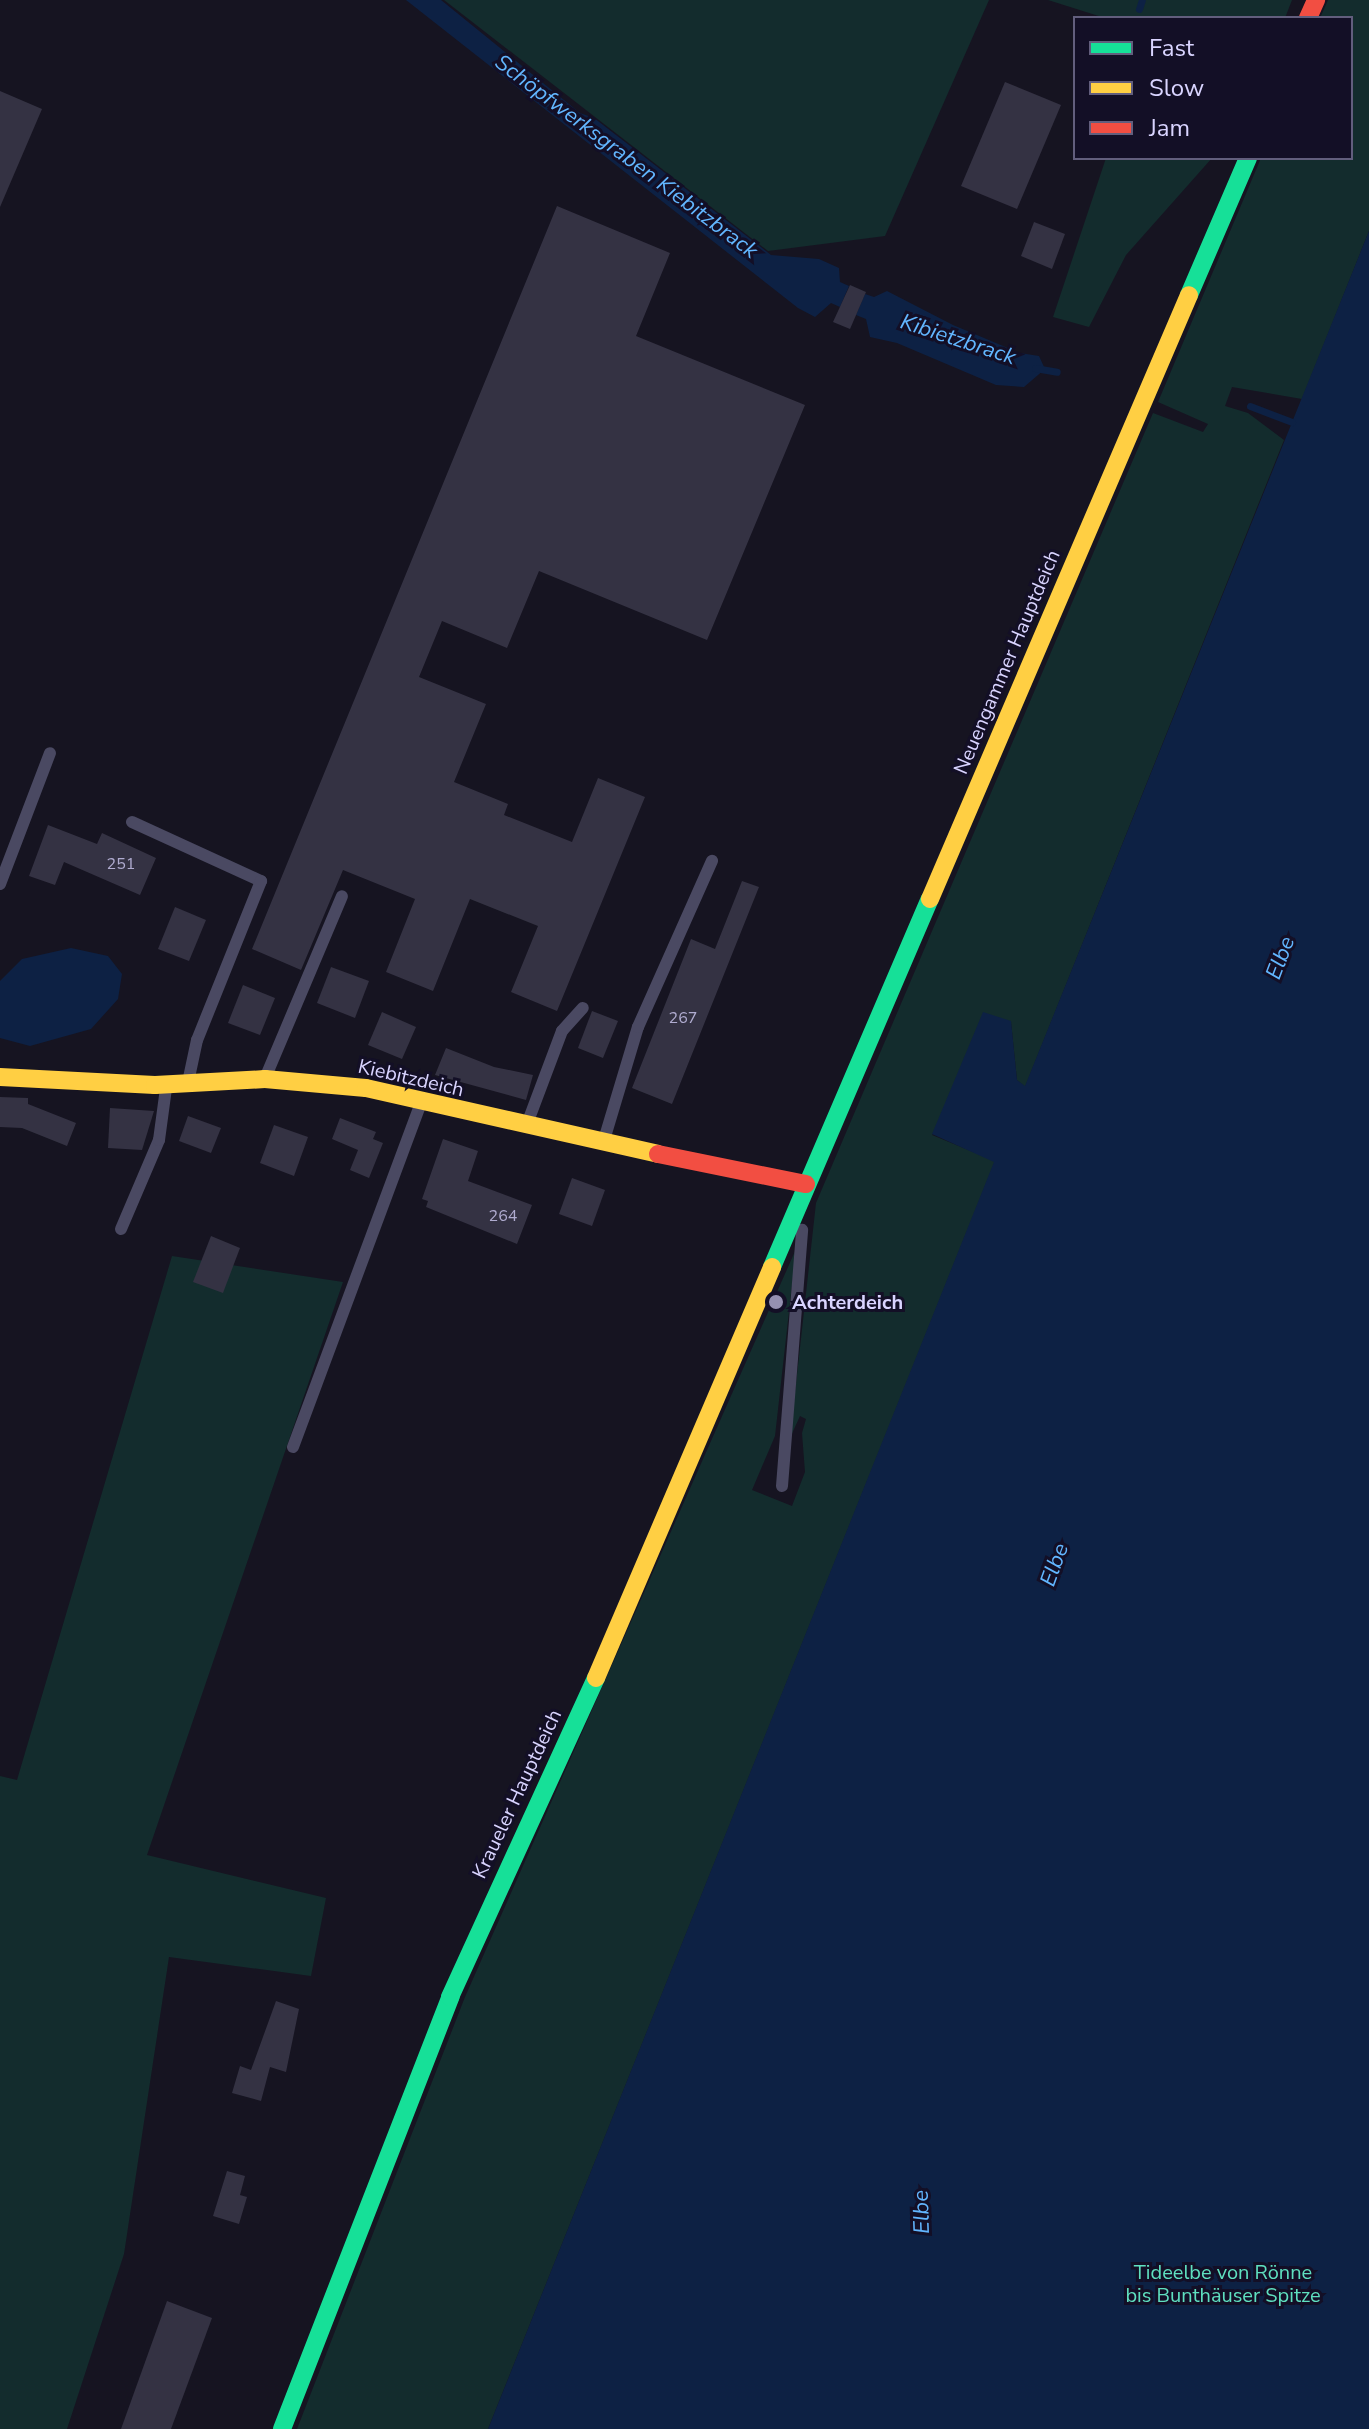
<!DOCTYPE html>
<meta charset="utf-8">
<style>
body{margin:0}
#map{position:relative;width:1369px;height:2429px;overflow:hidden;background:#161421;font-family:"Nunito Sans",sans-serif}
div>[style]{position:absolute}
.green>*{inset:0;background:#132c2d}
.water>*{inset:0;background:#0d2144}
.stream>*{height:7px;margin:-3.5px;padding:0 3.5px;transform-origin:3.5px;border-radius:3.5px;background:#0d2144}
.building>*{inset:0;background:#343243}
.lane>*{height:12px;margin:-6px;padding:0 6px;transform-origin:6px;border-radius:6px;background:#4a4962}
.fast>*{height:18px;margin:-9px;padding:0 9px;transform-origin:9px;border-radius:9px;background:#16e098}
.slow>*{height:18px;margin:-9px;padding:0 9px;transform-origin:9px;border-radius:9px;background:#ffcf43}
.jam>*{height:18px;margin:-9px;padding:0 9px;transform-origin:9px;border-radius:9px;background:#f24e42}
.dots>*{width:22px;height:22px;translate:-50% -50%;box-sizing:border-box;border:4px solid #130f26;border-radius:50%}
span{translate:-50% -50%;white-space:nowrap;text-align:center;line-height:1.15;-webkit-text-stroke:6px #130f26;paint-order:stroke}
.number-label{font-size:16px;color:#b0acd0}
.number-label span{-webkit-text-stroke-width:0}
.street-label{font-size:20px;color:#d9d4ff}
.poi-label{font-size:20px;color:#d9d4ff;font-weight:700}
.left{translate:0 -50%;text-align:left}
.park-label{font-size:20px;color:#5fe0c0}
.water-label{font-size:22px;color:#62b6ff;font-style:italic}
.legend{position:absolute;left:1073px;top:16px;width:280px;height:144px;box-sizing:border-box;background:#130f26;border:2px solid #625e7d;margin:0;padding:10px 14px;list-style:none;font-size:24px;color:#d9d4ff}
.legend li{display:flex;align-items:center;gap:16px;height:40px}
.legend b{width:40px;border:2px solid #625e7d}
</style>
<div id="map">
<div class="green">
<div style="clip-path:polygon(444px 0,989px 0,885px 236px,768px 251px)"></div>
<div style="clip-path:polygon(1048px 0,1292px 0,1285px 18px,1105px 18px)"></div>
<div style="clip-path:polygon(1328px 0,1369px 0,1369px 231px,1302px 399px,1232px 387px,1225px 406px,1248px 413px,1284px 440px,1025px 1087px,1017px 1080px,1011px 1022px,932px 1135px,995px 1161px,488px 2429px,297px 2429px,465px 1997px,796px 1249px,775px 1436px,752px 1490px,792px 1506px,805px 1472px,802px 1433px,806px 1419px,800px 1416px,790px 1438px,816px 1203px,1153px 413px,1203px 432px,1208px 424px,1158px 402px,1261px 158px,1351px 158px,1351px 18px,1320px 18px)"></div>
<div style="clip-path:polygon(1106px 158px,1212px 158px,1126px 255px,1089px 327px,1053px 317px)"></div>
<div style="clip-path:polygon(172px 1256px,343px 1282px,147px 1855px,326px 1898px,311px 1976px,169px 1957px,124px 2254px,67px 2429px,0 2429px,0 1776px,17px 1780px)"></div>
</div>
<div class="water">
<div style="clip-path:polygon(406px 0,441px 0,580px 113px,594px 118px,771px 255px,819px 259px,839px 268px,840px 282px,849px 286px,840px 307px,831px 303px,815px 317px,798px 308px)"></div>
<div style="clip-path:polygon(1369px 231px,1369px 2429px,488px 2429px,994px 1162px,932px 1134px,983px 1012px,1011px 1021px,1017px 1080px,1025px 1086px)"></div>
<div style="clip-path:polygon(887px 291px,953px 325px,1020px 353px,1039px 356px,1045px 369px,1024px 387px,996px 385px,897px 343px,870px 337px,866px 319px,856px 315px,865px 294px,874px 297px)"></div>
<div style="clip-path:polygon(71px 948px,108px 956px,122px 974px,118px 999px,91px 1029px,30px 1046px,0 1038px,0 981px,22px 959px)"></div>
</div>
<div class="stream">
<div style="left:1139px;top:9px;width:9px;rotate:-72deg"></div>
<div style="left:1035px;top:368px;width:22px;rotate:10deg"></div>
<div style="left:1250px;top:406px;width:45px;rotate:20.9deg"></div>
</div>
<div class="building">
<div style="clip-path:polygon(1005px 82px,1061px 105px,1017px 209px,961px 186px)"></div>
<div style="clip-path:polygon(0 91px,42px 109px,0 207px)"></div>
<div style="clip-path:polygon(557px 206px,670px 253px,636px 336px,805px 405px,707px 640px,539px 571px,507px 648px,442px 621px,419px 677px,486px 704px,454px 782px,508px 804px,504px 815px,572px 842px,598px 778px,645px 797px,557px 1011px,511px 992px,538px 926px,470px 899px,433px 991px,386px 972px,415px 899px,343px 870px,301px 970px,252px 949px)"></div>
<div style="clip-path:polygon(1034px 222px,1065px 234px,1052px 269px,1021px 256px)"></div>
<div style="clip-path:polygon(850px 285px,866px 292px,850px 329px,833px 322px)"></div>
<div style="clip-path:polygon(48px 825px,97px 844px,102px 833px,156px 858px,140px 895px,64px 862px,55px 885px,29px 876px)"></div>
<div style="clip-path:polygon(742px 881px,759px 887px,672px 1104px,632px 1088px,691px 939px,715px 949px)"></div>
<div style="clip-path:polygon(175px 907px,206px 920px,189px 961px,158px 949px)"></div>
<div style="clip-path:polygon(331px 967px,369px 981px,355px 1018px,317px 1003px)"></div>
<div style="clip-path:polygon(243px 985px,275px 998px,260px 1035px,228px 1023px)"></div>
<div style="clip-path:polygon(592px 1011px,618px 1021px,603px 1058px,578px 1048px)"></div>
<div style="clip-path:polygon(382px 1012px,416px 1027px,402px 1059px,368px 1045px)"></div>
<div style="clip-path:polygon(446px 1048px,494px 1067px,533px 1075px,526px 1100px,435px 1075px)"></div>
<div style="clip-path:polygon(0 1097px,28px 1098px,28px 1104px,76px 1123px,67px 1146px,22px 1128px,0 1127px)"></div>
<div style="clip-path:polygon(110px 1108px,154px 1111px,142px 1150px,108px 1148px)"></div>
<div style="clip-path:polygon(188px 1116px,221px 1128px,211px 1153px,179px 1141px)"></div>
<div style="clip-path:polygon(340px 1118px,376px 1132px,373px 1139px,383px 1143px,369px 1178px,350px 1170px,358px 1150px,332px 1139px)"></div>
<div style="clip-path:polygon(274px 1125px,308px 1137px,294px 1176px,260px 1163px)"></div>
<div style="clip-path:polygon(443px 1139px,478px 1151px,468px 1181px,532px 1205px,517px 1244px,426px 1207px,428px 1201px,422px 1199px)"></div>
<div style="clip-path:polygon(572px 1178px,605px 1190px,592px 1226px,559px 1214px)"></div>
<div style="clip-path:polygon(211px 1236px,240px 1248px,223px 1293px,193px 1282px)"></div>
<div style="clip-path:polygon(276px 2001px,299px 2009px,286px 2072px,270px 2067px,261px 2101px,232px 2093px,240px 2066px,251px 2070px)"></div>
<div style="clip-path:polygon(227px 2171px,245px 2176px,240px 2195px,247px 2197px,239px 2224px,213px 2216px)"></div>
<div style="clip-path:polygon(167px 2301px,212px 2318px,171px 2429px,121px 2429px)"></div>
</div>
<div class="lane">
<div style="left:132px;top:822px;width:142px;rotate:24.6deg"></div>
<div style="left:261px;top:881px;width:171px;rotate:111.9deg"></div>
<div style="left:197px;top:1040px;width:40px;rotate:102deg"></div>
<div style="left:0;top:884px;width:140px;rotate:-69.1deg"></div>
<div style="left:266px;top:1076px;width:195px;rotate:-67.1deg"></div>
<div style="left:527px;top:1124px;width:99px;rotate:-69.4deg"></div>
<div style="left:562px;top:1031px;width:31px;rotate:-48deg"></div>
<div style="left:604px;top:1140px;width:118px;rotate:-73.3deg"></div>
<div style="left:638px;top:1027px;width:182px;rotate:-66deg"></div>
<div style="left:121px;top:1229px;width:97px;rotate:-66.9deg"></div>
<div style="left:159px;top:1140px;width:52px;rotate:-82.3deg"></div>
<div style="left:293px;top:1447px;width:365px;rotate:-69.6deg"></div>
<div style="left:782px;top:1486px;width:257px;rotate:-85.5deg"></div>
</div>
<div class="fast">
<div style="left:1189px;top:295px;width:149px;rotate:-66.7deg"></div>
<div style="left:772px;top:1267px;width:400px;rotate:-66.8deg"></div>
<div style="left:282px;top:2429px;width:464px;rotate:-68.7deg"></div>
<div style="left:450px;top:1997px;width:351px;rotate:-65.4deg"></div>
</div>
<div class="slow">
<div style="left:930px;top:899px;width:657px;rotate:-66.79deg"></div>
<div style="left:0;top:1077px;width:155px;rotate:3deg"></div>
<div style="left:155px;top:1085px;width:110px;rotate:-3.1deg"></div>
<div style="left:265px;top:1079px;width:101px;rotate:5.1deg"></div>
<div style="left:366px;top:1088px;width:299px;rotate:12.7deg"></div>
<div style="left:596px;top:1678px;width:447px;rotate:-66.8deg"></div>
</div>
<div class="jam">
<div style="left:1308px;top:18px;width:20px;rotate:-66deg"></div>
<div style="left:658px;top:1154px;width:151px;rotate:11.5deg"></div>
</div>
<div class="dots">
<div style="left:776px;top:1302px;background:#9591b1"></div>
</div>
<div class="number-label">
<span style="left:121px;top:864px">251</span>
<span style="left:683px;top:1018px">267</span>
<span style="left:503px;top:1216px">264</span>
</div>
<div class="street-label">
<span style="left:1007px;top:662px;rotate:-67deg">Neuengammer Hauptdeich</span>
<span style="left:411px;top:1078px;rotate:13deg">Kiebitzdeich</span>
<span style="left:517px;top:1794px;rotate:-65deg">Kraueler Hauptdeich</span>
</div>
<div class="poi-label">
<span class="left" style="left:792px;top:1302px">Achterdeich</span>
</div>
<div class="park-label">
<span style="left:1223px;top:2284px">Tideelbe von Rönne<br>bis Bunthäuser Spitze</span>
</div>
<div class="water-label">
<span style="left:626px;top:157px;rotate:37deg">Schöpfwerksgraben Kiebitzbrack</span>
<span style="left:958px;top:340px;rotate:18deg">Kibietzbrack</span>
<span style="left:1281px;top:958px;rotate:-69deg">Elbe</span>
<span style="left:1055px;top:1565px;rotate:-70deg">Elbe</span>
<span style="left:922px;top:2212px;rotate:-92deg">Elbe</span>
</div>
<ul class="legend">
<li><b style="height:10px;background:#16e098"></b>Fast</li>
<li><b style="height:10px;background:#ffcf43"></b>Slow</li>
<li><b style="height:10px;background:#f24e42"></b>Jam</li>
</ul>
</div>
